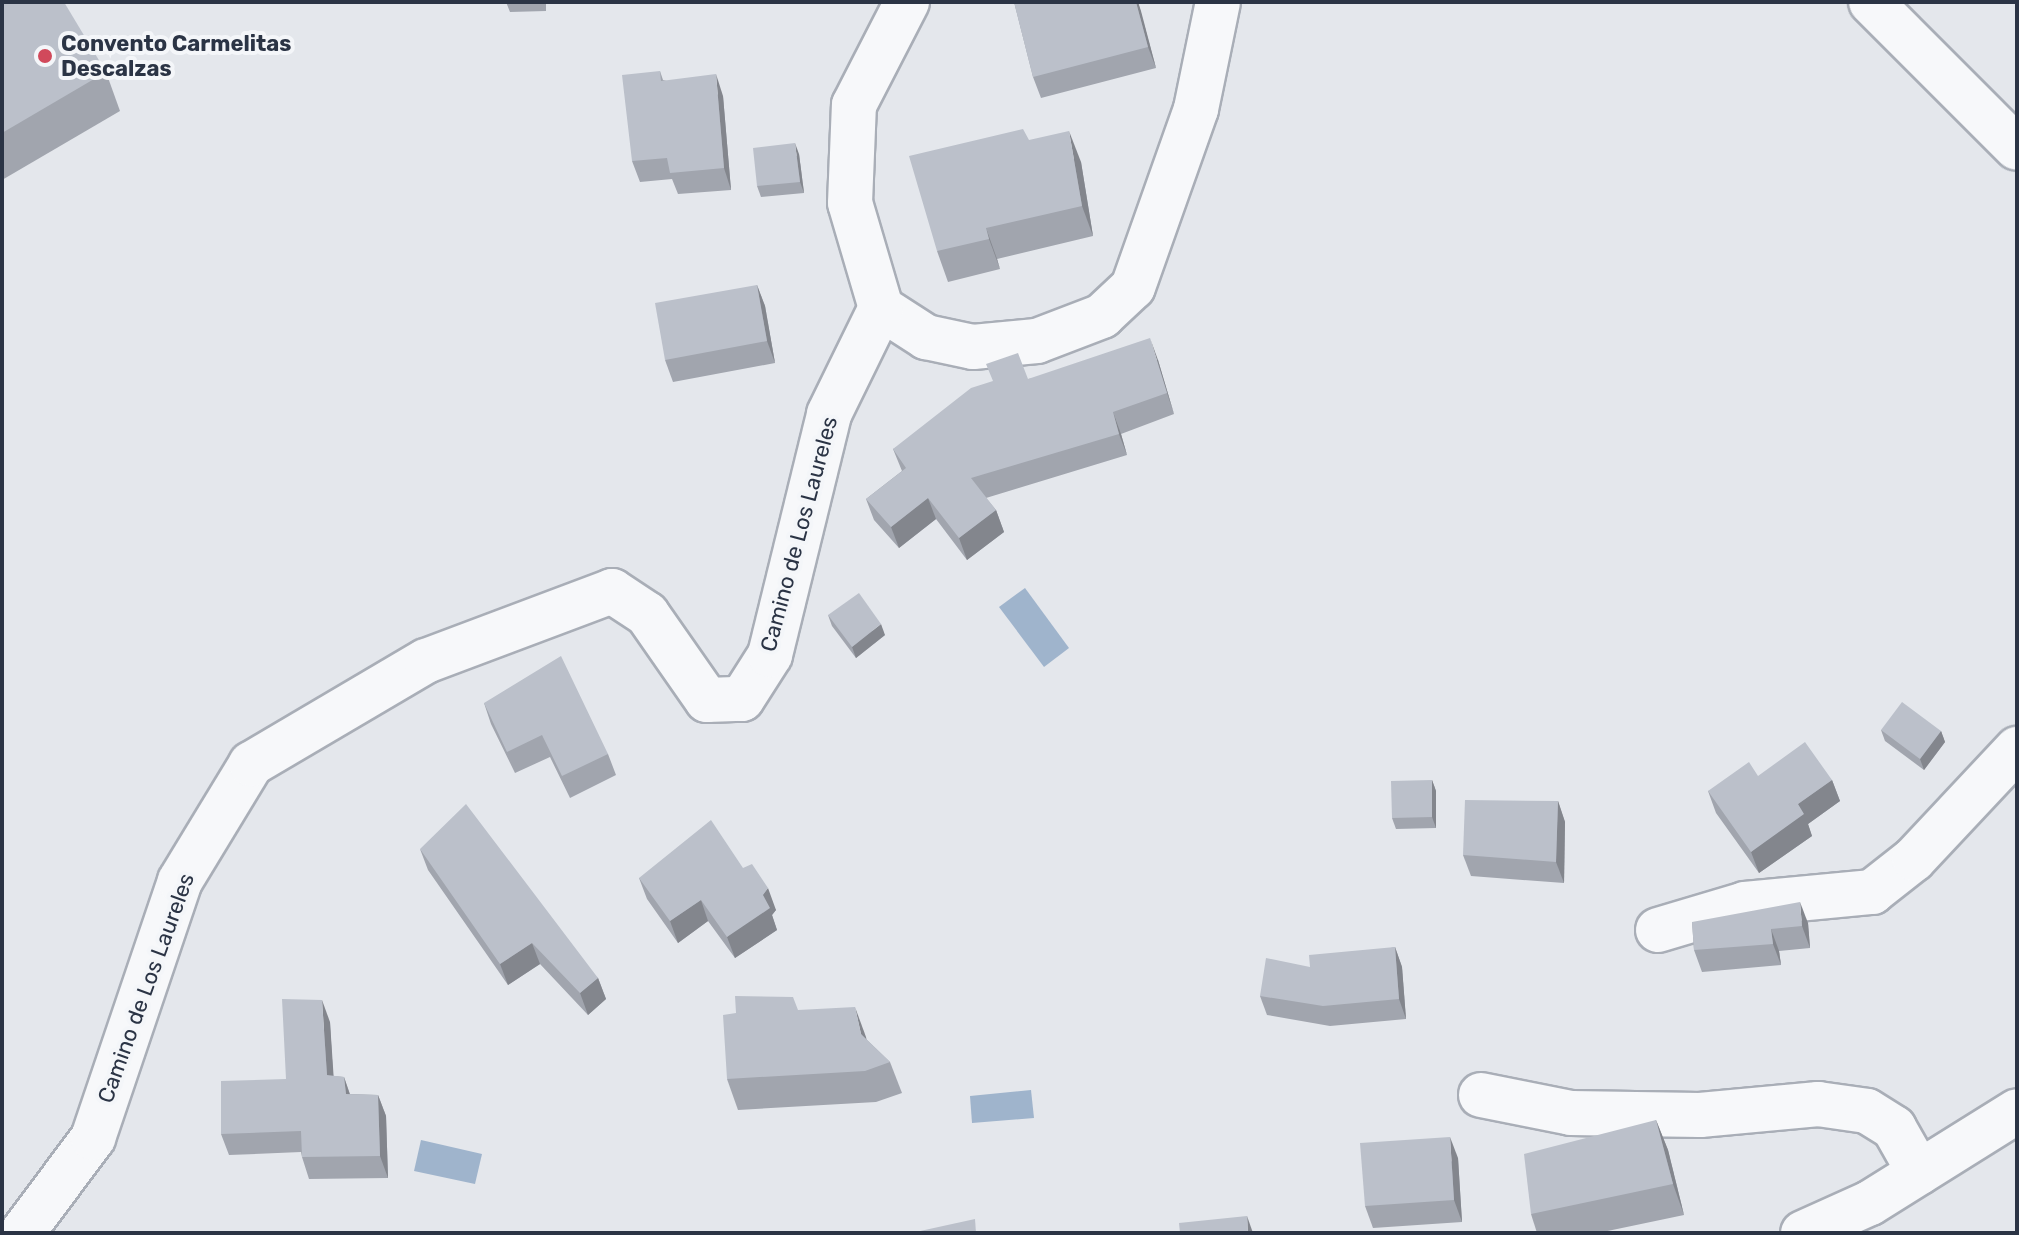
<!DOCTYPE html>
<style>
body{margin:0}
#map{position:relative;width:2019px;height:1235px;overflow:hidden;background:#e4e7ec;font-family:Rubik,sans-serif}
div>[style]{position:absolute}
.water>*{inset:0;background:#9fb4cc}
.roads{filter:drop-shadow(2px 0 #a9aeb7) drop-shadow(-2px 0 #a9aeb7) drop-shadow(0 2px #a9aeb7) drop-shadow(0 -2px #a9aeb7)}
.minor>*{height:44px;margin:-22px;padding:0 22px;transform-origin:22px;border-radius:22px;background:#f7f8fa}
.wall>*{inset:0;background:#a1a5ae}
.shaded-wall>*{inset:0;background:#83868d}
.building>*{inset:0;background:#bbc0ca}
.dots>*{width:22px;height:22px;translate:-50% -50%;box-sizing:border-box;border:4px solid #f4f6f9;border-radius:50%}
span{translate:-50% -50%;white-space:nowrap;text-align:center;line-height:1.15;-webkit-text-stroke:8px #f4f6f9;paint-order:stroke}
.poi-label{font-size:22px;color:#2b3445;font-weight:700}
.left{translate:0 -50%;text-align:left}
.street-label{font-size:22px;color:#2b3445}
.frame{position:absolute;inset:0;border:4px solid #2b3445;pointer-events:none}
</style>
<div id="map">
<div class="water">
<div style="clip-path:polygon(1025px 588px,1069px 648px,1044px 667px,999px 607px)"></div>
<div style="clip-path:polygon(1031px 1090px,1034px 1118px,972px 1123px,970px 1096px)"></div>
<div style="clip-path:polygon(421px 1140px,482px 1154px,475px 1184px,414px 1171px)"></div>
</div>
<div class="roads">
<div class="minor">
<div style="left:1871px;top:2px;width:206px;rotate:45deg"></div>
<div style="left:881px;top:308px;width:54px;rotate:32.8deg"></div>
<div style="left:926px;top:337px;width:48px;rotate:12deg"></div>
<div style="left:973px;top:347px;width:64px;rotate:-5.4deg"></div>
<div style="left:1037px;top:341px;width:70px;rotate:-21deg"></div>
<div style="left:1102px;top:316px;width:42px;rotate:-43.1deg"></div>
<div style="left:1133px;top:287px;width:189px;rotate:-70.5deg"></div>
<div style="left:1196px;top:109px;width:109px;rotate:-78.4deg"></div>
<div style="left:1658px;top:930px;width:91px;rotate:-16.6deg"></div>
<div style="left:1745px;top:904px;width:128px;rotate:-5.4deg"></div>
<div style="left:1872px;top:892px;width:53px;rotate:-38.2deg"></div>
<div style="left:1914px;top:859px;width:151px;rotate:-46.9deg"></div>
<div style="left:1481px;top:1095px;width:92px;rotate:11.3deg"></div>
<div style="left:1571px;top:1113px;width:129px;rotate:0.9deg"></div>
<div style="left:1700px;top:1115px;width:119px;rotate:-5.3deg"></div>
<div style="left:1818px;top:1104px;width:49px;rotate:8.1deg"></div>
<div style="left:1867px;top:1111px;width:32px;rotate:32deg"></div>
<div style="left:1894px;top:1128px;width:51px;rotate:60.4deg"></div>
<div style="left:22px;top:1233px;width:119px;rotate:-53.2deg"></div>
<div style="left:93px;top:1138px;width:271px;rotate:-71.3deg"></div>
<div style="left:180px;top:881px;width:137px;rotate:-58.7deg"></div>
<div style="left:251px;top:764px;width:203px;rotate:-30.5deg"></div>
<div style="left:426px;top:661px;width:199px;rotate:-20.6deg"></div>
<div style="left:612px;top:591px;width:42px;rotate:33.3deg"></div>
<div style="left:647px;top:614px;width:105px;rotate:55.1deg"></div>
<div style="left:707px;top:700px;width:35px;rotate:-2deg"></div>
<div style="left:742px;top:699px;width:52px;rotate:-57.5deg"></div>
<div style="left:770px;top:655px;width:248px;rotate:-76.2deg"></div>
<div style="left:829px;top:414px;width:118px;rotate:-63.9deg"></div>
<div style="left:881px;top:308px;width:109px;rotate:-106.4deg"></div>
<div style="left:850px;top:203px;width:98px;rotate:-87.7deg"></div>
<div style="left:854px;top:105px;width:116px;rotate:-62.8deg"></div>
<div style="left:1803px;top:1233px;width:73px;rotate:-24.1deg"></div>
<div style="left:1870px;top:1203px;width:173px;rotate:-32deg"></div>
</div>
</div>
<div class="wall">
<div style="clip-path:polygon(2px 2px,106px 72px,120px 111px,2px 180px)"></div>
<div style="clip-path:polygon(506px 2px,546px 2px,546px 11px,510px 12px)"></div>
<div style="clip-path:polygon(1014px 2px,1077px 2px,1078px 4px,1085px 2px,1138px 2px,1156px 68px,1041px 98px,1033px 77px)"></div>
<div style="clip-path:polygon(660px 71px,663px 80px,723px 96px,731px 190px,678px 194px,672px 179px,640px 182px,632px 161px)"></div>
<div style="clip-path:polygon(1029px 140px,1081px 162px,1093px 236px,997px 259px,1000px 269px,948px 282px,937px 251px)"></div>
<div style="clip-path:polygon(799px 154px,804px 193px,761px 197px,757px 186px)"></div>
<div style="clip-path:polygon(757px 285px,765px 306px,775px 363px,673px 382px,665px 360px)"></div>
<div style="clip-path:polygon(1158px 360px,1174px 414px,1121px 434px,1127px 455px,986px 498px,996px 510px,1004px 532px,967px 560px,936px 519px,899px 548px,874px 520px,866px 499px,902px 471px,893px 449px,1028px 379px)"></div>
<div style="clip-path:polygon(828px 615px,885px 635px,856px 658px,832px 626px)"></div>
<div style="clip-path:polygon(484px 703px,608px 754px,616px 775px,570px 798px,550px 757px,515px 773px,491px 724px)"></div>
<div style="clip-path:polygon(1881px 730px,1941px 731px,1945px 742px,1924px 770px,1885px 741px)"></div>
<div style="clip-path:polygon(1758px 776px,1832px 780px,1840px 801px,1808px 824px,1812px 836px,1759px 873px,1716px 813px,1708px 791px)"></div>
<div style="clip-path:polygon(1432px 780px,1436px 791px,1436px 828px,1396px 829px,1392px 818px)"></div>
<div style="clip-path:polygon(1558px 801px,1565px 822px,1564px 883px,1471px 876px,1463px 855px)"></div>
<div style="clip-path:polygon(420px 849px,598px 978px,606px 999px,588px 1015px,540px 964px,508px 985px,428px 870px)"></div>
<div style="clip-path:polygon(743px 868px,776px 910px,772px 915px,777px 930px,735px 958px,708px 921px,678px 943px,647px 899px,639px 878px)"></div>
<div style="clip-path:polygon(1692px 922px,1808px 923px,1810px 948px,1779px 951px,1781px 965px,1702px 972px,1694px 950px)"></div>
<div style="clip-path:polygon(1395px 947px,1402px 967px,1406px 1019px,1330px 1026px,1267px 1015px,1260px 996px,1310px 967px)"></div>
<div style="clip-path:polygon(798px 1010px,867px 1040px,890px 1062px,902px 1093px,876px 1102px,738px 1110px,727px 1079px,736px 1013px)"></div>
<div style="clip-path:polygon(330px 1022px,333px 1076px,344px 1077px,350px 1094px,378px 1095px,386px 1116px,388px 1178px,309px 1179px,302px 1157px,301px 1152px,229px 1155px,221px 1134px,286px 1079px)"></div>
<div style="clip-path:polygon(1656px 1120px,1668px 1150px,1684px 1215px,1598px 1233px,1537px 1233px,1531px 1214px)"></div>
<div style="clip-path:polygon(1458px 1158px,1462px 1222px,1373px 1228px,1365px 1206px)"></div>
</div>
<div class="shaded-wall">
<div style="clip-path:polygon(1136px 2px,1138px 2px,1141px 11px,1156px 68px,1148px 47px)"></div>
<div style="clip-path:polygon(716px 74px,723px 96px,731px 190px,724px 168px)"></div>
<div style="clip-path:polygon(1069px 131px,1081px 162px,1093px 236px,1082px 206px)"></div>
<div style="clip-path:polygon(795px 143px,799px 154px,804px 193px,800px 182px)"></div>
<div style="clip-path:polygon(986px 228px,997px 259px,1000px 269px,989px 239px)"></div>
<div style="clip-path:polygon(757px 285px,765px 306px,775px 363px,767px 341px)"></div>
<div style="clip-path:polygon(1150px 338px,1158px 360px,1174px 414px,1167px 393px)"></div>
<div style="clip-path:polygon(1113px 412px,1121px 434px,1127px 455px,1119px 434px)"></div>
<div style="clip-path:polygon(928px 498px,936px 519px,899px 548px,891px 527px)"></div>
<div style="clip-path:polygon(996px 510px,1004px 532px,967px 560px,959px 538px)"></div>
<div style="clip-path:polygon(881px 624px,885px 635px,856px 658px,852px 647px)"></div>
<div style="clip-path:polygon(1941px 731px,1945px 742px,1924px 770px,1920px 759px)"></div>
<div style="clip-path:polygon(1432px 780px,1436px 791px,1436px 828px,1432px 817px)"></div>
<div style="clip-path:polygon(1832px 780px,1840px 801px,1808px 824px,1812px 836px,1759px 873px,1751px 852px,1798px 804px)"></div>
<div style="clip-path:polygon(1558px 801px,1565px 822px,1564px 883px,1556px 862px)"></div>
<div style="clip-path:polygon(768px 888px,776px 910px,772px 915px,777px 930px,735px 958px,727px 937px)"></div>
<div style="clip-path:polygon(701px 900px,708px 921px,678px 943px,670px 921px)"></div>
<div style="clip-path:polygon(1800px 902px,1808px 923px,1810px 948px,1802px 926px)"></div>
<div style="clip-path:polygon(1771px 929px,1779px 951px,1781px 965px,1773px 944px)"></div>
<div style="clip-path:polygon(532px 943px,540px 964px,508px 985px,500px 964px)"></div>
<div style="clip-path:polygon(1395px 947px,1402px 967px,1406px 1019px,1399px 999px)"></div>
<div style="clip-path:polygon(598px 978px,606px 999px,588px 1015px,580px 993px)"></div>
<div style="clip-path:polygon(322px 1000px,330px 1022px,335px 1097px,327px 1075px)"></div>
<div style="clip-path:polygon(855px 1007px,866px 1037px,872px 1065px,861px 1034px)"></div>
<div style="clip-path:polygon(344px 1077px,351px 1098px,346px 1094px)"></div>
<div style="clip-path:polygon(378px 1095px,386px 1116px,388px 1178px,380px 1156px)"></div>
<div style="clip-path:polygon(1656px 1120px,1668px 1150px,1684px 1215px,1673px 1184px)"></div>
<div style="clip-path:polygon(1450px 1137px,1458px 1158px,1462px 1222px,1454px 1200px)"></div>
<div style="clip-path:polygon(1247px 1216px,1253px 1233px,1248px 1233px)"></div>
</div>
<div class="building">
<div style="clip-path:polygon(2px 2px,64px 2px,106px 72px,2px 133px)"></div>
<div style="clip-path:polygon(1014px 2px,1075px 2px,1076px 4px,1085px 2px,1136px 2px,1148px 47px,1033px 77px)"></div>
<div style="clip-path:polygon(660px 71px,661px 81px,716px 74px,724px 168px,670px 173px,667px 158px,632px 161px,622px 75px)"></div>
<div style="clip-path:polygon(1023px 129px,1029px 140px,1069px 131px,1082px 206px,986px 228px,989px 239px,937px 251px,909px 156px)"></div>
<div style="clip-path:polygon(795px 143px,800px 182px,757px 186px,753px 148px)"></div>
<div style="clip-path:polygon(757px 285px,767px 341px,665px 360px,655px 303px)"></div>
<div style="clip-path:polygon(1150px 338px,1167px 393px,1113px 412px,1119px 434px,971px 478px,996px 510px,959px 538px,928px 498px,891px 527px,866px 499px,906px 468px,893px 449px,971px 388px,993px 381px,986px 364px,1018px 353px,1028px 379px)"></div>
<div style="clip-path:polygon(859px 593px,881px 624px,852px 647px,828px 615px)"></div>
<div style="clip-path:polygon(561px 656px,608px 754px,562px 776px,542px 735px,507px 752px,484px 703px)"></div>
<div style="clip-path:polygon(1902px 702px,1941px 731px,1920px 759px,1881px 730px)"></div>
<div style="clip-path:polygon(1805px 742px,1832px 780px,1798px 804px,1804px 814px,1751px 852px,1708px 791px,1749px 762px,1758px 776px)"></div>
<div style="clip-path:polygon(1432px 780px,1432px 817px,1392px 818px,1391px 781px)"></div>
<div style="clip-path:polygon(1465px 800px,1558px 801px,1556px 862px,1463px 855px)"></div>
<div style="clip-path:polygon(466px 804px,598px 978px,580px 993px,532px 943px,500px 964px,420px 849px)"></div>
<div style="clip-path:polygon(711px 820px,743px 868px,752px 864px,768px 888px,763px 895px,770px 908px,727px 937px,701px 900px,670px 921px,639px 878px)"></div>
<div style="clip-path:polygon(1800px 902px,1802px 926px,1771px 929px,1773px 944px,1694px 950px,1692px 922px)"></div>
<div style="clip-path:polygon(1395px 947px,1399px 999px,1323px 1006px,1260px 996px,1266px 958px,1310px 967px,1309px 955px)"></div>
<div style="clip-path:polygon(735px 996px,793px 997px,798px 1010px,855px 1007px,861px 1034px,890px 1062px,865px 1071px,727px 1079px,723px 1015px,736px 1013px)"></div>
<div style="clip-path:polygon(282px 999px,322px 1000px,327px 1075px,344px 1077px,346px 1094px,378px 1095px,380px 1156px,302px 1157px,301px 1131px,221px 1134px,221px 1081px,286px 1079px)"></div>
<div style="clip-path:polygon(1656px 1120px,1673px 1184px,1531px 1214px,1524px 1154px)"></div>
<div style="clip-path:polygon(1450px 1137px,1454px 1200px,1365px 1206px,1360px 1143px)"></div>
<div style="clip-path:polygon(1247px 1216px,1248px 1233px,1180px 1233px,1179px 1223px)"></div>
<div style="clip-path:polygon(975px 1219px,976px 1233px,911px 1233px)"></div>
</div>
<div class="dots">
<div style="left:45px;top:56px;background:#d1495b"></div>
</div>
<div class="poi-label">
<span class="left" style="left:61px;top:56px">Convento Carmelitas<br>Descalzas</span>
</div>
<div class="street-label">
<span style="left:799px;top:534px;rotate:-75deg">Camino de Los Laureles</span>
<span style="left:146px;top:988px;rotate:-70deg">Camino de Los Laureles</span>
</div>
<div class="frame"></div>
</div>
